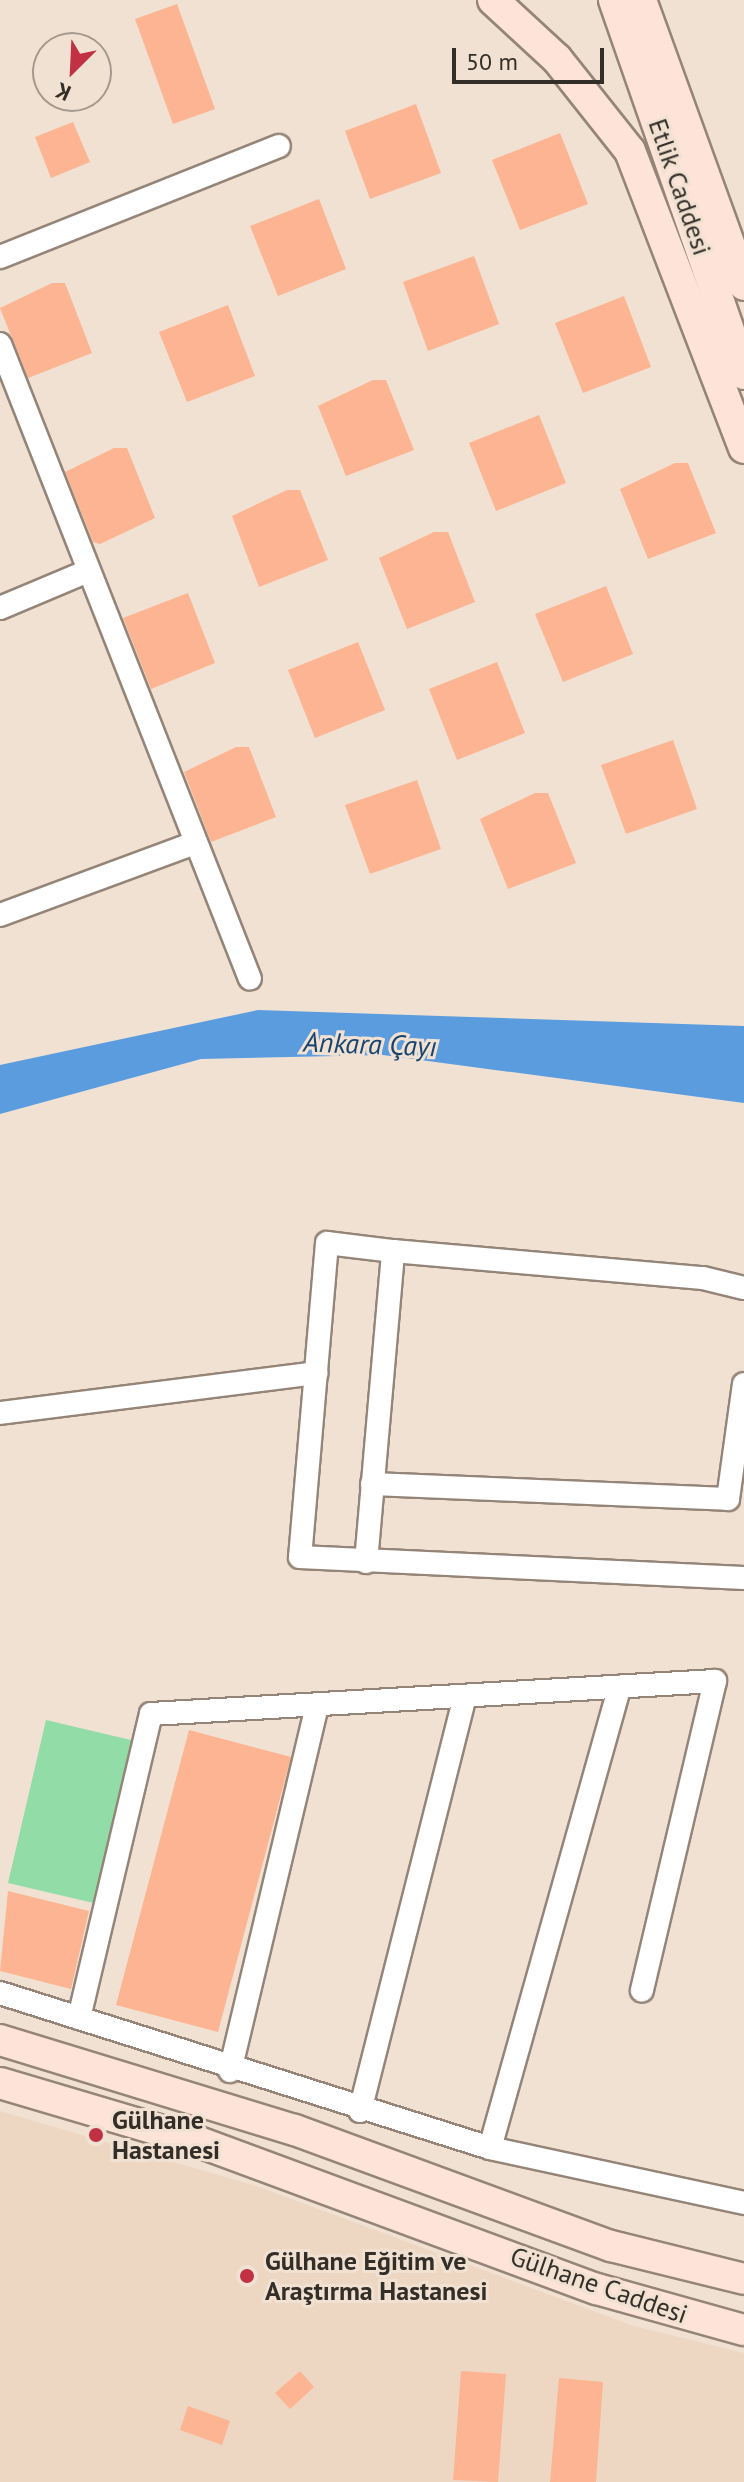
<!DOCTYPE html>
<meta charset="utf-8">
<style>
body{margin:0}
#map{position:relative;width:744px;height:2482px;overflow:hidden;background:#f1e1d3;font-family:"PT Sans",sans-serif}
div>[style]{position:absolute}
.built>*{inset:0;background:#edd7c3}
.green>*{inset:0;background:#92dca7}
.water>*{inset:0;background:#5b9cdf}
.building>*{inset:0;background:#fcb492}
.roads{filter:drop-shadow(2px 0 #948578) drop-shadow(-2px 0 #948578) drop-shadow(0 2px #948578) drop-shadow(0 -2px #948578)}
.minor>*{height:22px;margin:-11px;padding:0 11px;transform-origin:11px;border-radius:11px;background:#fff}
.secondary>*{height:30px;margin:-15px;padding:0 15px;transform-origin:15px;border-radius:15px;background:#fee4d8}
.dots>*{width:22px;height:22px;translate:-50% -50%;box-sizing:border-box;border:4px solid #f1e1d3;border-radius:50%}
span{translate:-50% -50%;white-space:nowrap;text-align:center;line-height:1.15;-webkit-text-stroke:6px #f1e1d3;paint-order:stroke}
.street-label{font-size:26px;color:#342e28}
.poi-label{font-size:26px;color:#342e28;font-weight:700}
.left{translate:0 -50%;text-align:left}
.water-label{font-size:28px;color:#174470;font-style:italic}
.north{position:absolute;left:32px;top:32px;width:80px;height:80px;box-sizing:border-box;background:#f1e1d3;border:2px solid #a5998f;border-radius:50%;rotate:204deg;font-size:22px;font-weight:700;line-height:32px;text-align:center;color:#342e28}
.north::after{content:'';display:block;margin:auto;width:28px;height:36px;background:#c13143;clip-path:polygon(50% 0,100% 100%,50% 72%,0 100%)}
.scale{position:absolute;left:452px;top:48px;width:152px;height:36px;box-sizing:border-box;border:4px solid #342e28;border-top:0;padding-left:10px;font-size:24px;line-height:28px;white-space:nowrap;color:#342e28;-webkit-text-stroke:6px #f1e1d3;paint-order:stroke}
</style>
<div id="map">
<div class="built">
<div style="clip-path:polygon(0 2111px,259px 2187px,634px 2326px,744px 2353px,744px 2482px,0 2482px)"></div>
</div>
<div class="green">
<div style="clip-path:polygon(46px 1720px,135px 1741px,98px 1904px,8px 1883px)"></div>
</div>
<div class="water">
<div style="clip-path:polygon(258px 1010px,744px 1026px,744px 1103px,383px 1055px,201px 1059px,0 1114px,0 1065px)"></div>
</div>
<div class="building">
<div style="clip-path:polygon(177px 4px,215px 109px,173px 124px,135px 19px)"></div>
<div style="clip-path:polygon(416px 104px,441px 173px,370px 199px,345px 131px)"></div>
<div style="clip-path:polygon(73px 122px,90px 162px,51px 178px,35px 137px)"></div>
<div style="clip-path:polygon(560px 133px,588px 204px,520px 230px,492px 160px)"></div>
<div style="clip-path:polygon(319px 199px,346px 269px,278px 296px,250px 226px)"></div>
<div style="clip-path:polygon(474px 256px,499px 324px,428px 351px,403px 282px)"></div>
<div style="clip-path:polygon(52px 283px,65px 283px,92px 353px,28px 378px,0 308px)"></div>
<div style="clip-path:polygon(624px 296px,651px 367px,583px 393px,555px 323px)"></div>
<div style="clip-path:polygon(228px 305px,255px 376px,187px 402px,159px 332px)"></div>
<div style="clip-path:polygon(373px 380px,386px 380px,414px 450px,346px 476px,318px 406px)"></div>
<div style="clip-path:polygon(539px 415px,566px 483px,496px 511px,469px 443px)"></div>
<div style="clip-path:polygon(114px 448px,127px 448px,155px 518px,100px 544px,93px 542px,65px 472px)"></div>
<div style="clip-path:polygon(675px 463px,688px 463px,716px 533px,648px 559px,620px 489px)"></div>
<div style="clip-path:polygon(287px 490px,300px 490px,328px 560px,259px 587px,232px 516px)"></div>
<div style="clip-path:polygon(434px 532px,448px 532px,475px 602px,407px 629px,379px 558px)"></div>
<div style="clip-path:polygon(606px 586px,633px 654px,563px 682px,535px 614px)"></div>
<div style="clip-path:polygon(188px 593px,215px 663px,151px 689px,123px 618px)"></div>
<div style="clip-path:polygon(358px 642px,385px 710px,315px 738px,288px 670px)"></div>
<div style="clip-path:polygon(497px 662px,525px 733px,457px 760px,429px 689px)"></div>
<div style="clip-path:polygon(673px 740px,697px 809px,626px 834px,601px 765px)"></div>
<div style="clip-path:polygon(236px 747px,249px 747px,276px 817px,211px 842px,184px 772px)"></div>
<div style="clip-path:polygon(417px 780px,441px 849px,370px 874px,345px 805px)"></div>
<div style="clip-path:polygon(535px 793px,548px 793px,576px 863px,508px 889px,480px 819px)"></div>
<div style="clip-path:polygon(189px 1730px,291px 1757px,218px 2032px,116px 2005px)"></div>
<div style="clip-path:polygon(8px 1891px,89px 1911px,71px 1989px,0 1971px)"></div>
<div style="clip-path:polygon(300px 2371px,314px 2387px,290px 2409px,275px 2393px)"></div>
<div style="clip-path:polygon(461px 2371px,506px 2374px,498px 2482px,453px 2480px)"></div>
<div style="clip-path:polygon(559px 2378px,603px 2382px,596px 2482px,550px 2482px)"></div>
<div style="clip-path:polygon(188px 2406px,230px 2421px,222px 2445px,180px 2430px)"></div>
</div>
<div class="roads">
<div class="minor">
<div style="left:0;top:257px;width:300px;rotate:-21.7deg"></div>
<div style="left:0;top:344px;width:682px;rotate:68.51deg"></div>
<div style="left:0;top:608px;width:95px;rotate:-22.8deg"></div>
<div style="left:0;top:915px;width:205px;rotate:-20.3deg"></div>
<div style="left:393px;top:1251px;width:66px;rotate:-173.1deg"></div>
<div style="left:327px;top:1243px;width:315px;rotate:94.9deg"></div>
<div style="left:300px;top:1557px;width:444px;rotate:2.7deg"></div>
<div style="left:0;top:1413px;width:319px;rotate:-7.2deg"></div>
<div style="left:372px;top:1484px;width:356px;rotate:2.4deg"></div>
<div style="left:728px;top:1499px;width:116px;rotate:-82.1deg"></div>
<div style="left:366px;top:1562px;width:312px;rotate:-85deg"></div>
<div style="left:393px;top:1251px;width:311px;rotate:5deg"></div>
<div style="left:703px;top:1278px;width:42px;rotate:13.7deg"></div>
<div style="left:0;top:1993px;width:514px;rotate:17.55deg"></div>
<div style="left:490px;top:2148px;width:260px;rotate:12.2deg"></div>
<div style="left:79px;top:2018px;width:312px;rotate:-76.7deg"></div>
<div style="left:151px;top:1714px;width:565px;rotate:-3.35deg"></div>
<div style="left:715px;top:1681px;width:318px;rotate:103.3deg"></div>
<div style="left:230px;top:2071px;width:374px;rotate:-76.6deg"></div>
<div style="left:360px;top:2111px;width:428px;rotate:-75.8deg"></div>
<div style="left:490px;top:2148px;width:479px;rotate:-74.3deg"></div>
</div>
<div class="secondary">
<div style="left:493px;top:0;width:87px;rotate:42.7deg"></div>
<div style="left:557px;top:59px;width:117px;rotate:51.6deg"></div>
<div style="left:630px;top:151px;width:318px;rotate:69deg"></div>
<div style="left:614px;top:0;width:396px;rotate:70.8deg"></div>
<div style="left:641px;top:0;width:303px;rotate:70.1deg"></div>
<div style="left:0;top:2040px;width:308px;rotate:17deg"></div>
<div style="left:295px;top:2130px;width:337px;rotate:20.2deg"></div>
<div style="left:611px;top:2246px;width:137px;rotate:13.9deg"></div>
<div style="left:0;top:2083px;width:204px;rotate:16.5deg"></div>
<div style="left:196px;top:2141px;width:427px;rotate:20.3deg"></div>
<div style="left:597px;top:2289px;width:153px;rotate:15.6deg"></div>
</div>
</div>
<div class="dots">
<div style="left:96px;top:2135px;background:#c13143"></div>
<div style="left:247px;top:2276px;background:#c13143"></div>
</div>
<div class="street-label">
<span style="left:680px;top:187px;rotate:71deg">Etlik Caddesi</span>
<span style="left:599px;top:2285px;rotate:19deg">Gülhane Caddesi</span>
</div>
<div class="poi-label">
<span class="left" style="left:112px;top:2135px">Gülhane<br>Hastanesi</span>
<span class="left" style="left:265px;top:2276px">Gülhane Eğitim ve<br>Araştırma Hastanesi</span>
</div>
<div class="water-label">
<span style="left:370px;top:1044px;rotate:2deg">Ankara Çayı</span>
</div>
<div class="north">K</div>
<div class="scale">50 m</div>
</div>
